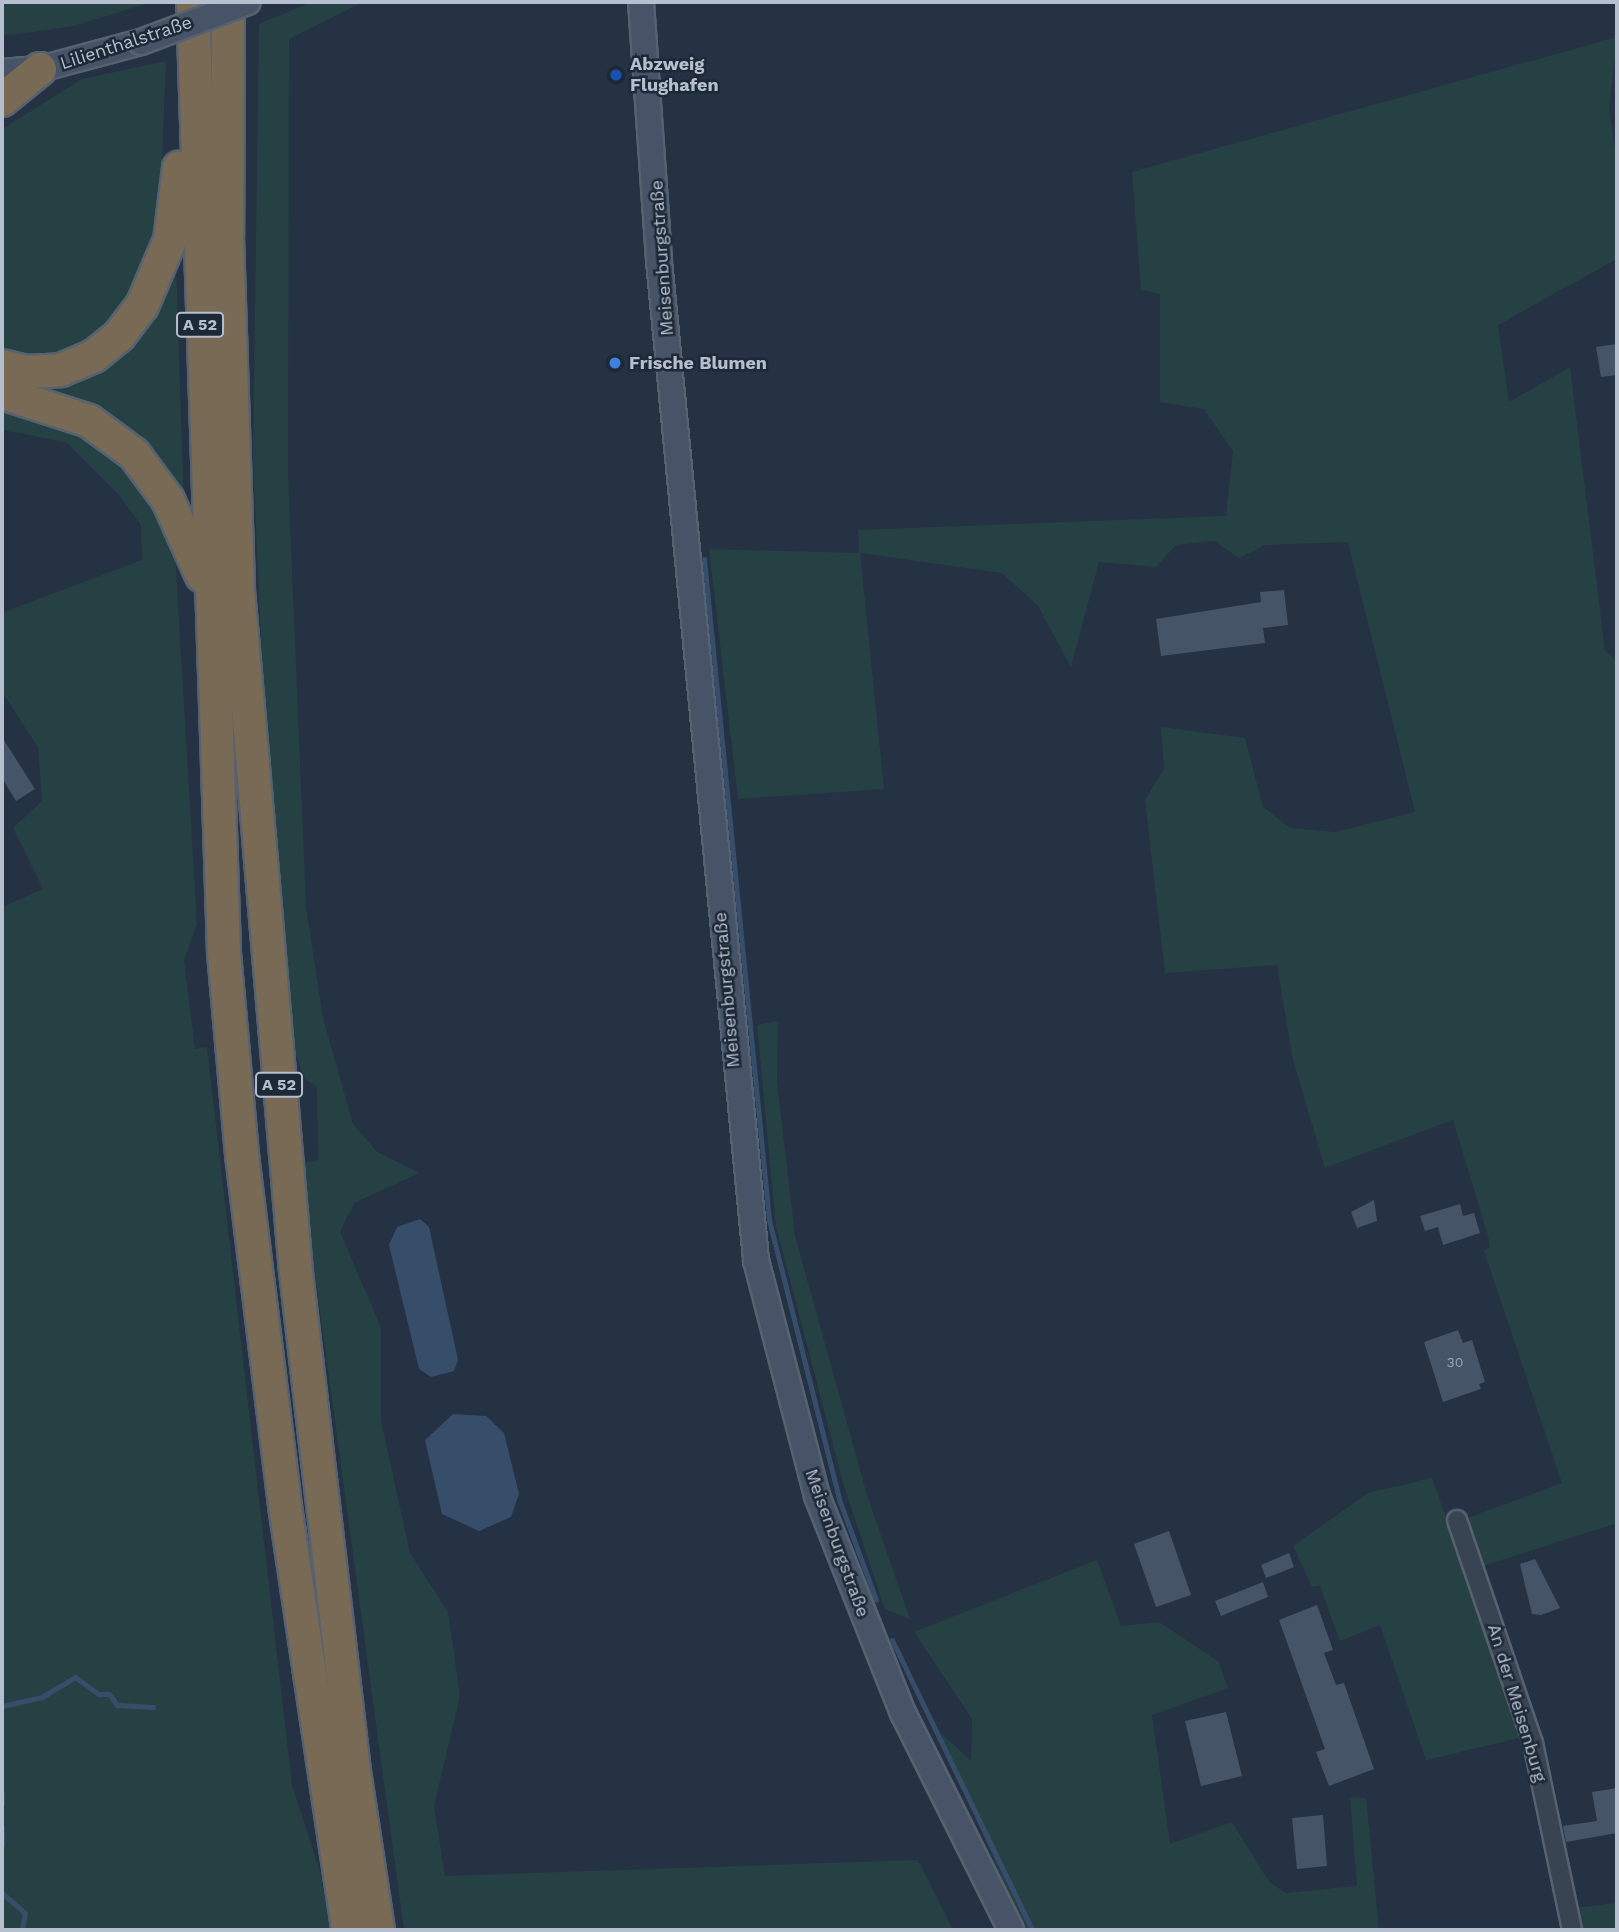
<!DOCTYPE html>
<meta charset="utf-8">
<style>
body{margin:0}
#map{position:relative;width:1619px;height:1932px;overflow:hidden;background:#243243;font-family:"Work Sans",sans-serif}
div>[style]{position:absolute}
.green>*{inset:0;background:#264144}
.water>*{inset:0;background:#374e6b}
.stream>*{height:5px;margin:-2.5px;padding:0 2.5px;transform-origin:2.5px;border-radius:2.5px;background:#374e6b}
.building>*{inset:0;background:#465467}
.roads{filter:drop-shadow(2px 0 #576270) drop-shadow(-2px 0 #576270) drop-shadow(0 2px #576270) drop-shadow(0 -2px #576270)}
.street>*{height:18px;margin:-9px;padding:0 9px;transform-origin:9px;border-radius:9px;background:#394453}
.secondary>*{height:24px;margin:-12px;padding:0 12px;transform-origin:12px;border-radius:12px;background:#475366}
.highway>*{height:32px;margin:-16px;padding:0 16px;transform-origin:16px;border-radius:16px;background:#796a55}
.bridges{filter:drop-shadow(2px 0 #576270) drop-shadow(-2px 0 #576270) drop-shadow(0 2px #576270) drop-shadow(0 -2px #576270)}
.secondary-bridge>*{height:24px;margin:-12px;padding:0 12px;transform-origin:12px;border-radius:12px;background:#475366}
.dots>*{width:19px;height:19px;translate:-50% -50%;box-sizing:border-box;border:4px solid #1e2938;border-radius:50%}
span{translate:-50% -50%;white-space:nowrap;text-align:center;line-height:1.15;-webkit-text-stroke:5px #1e2938;paint-order:stroke}
.number-label{font-size:14px;color:#9aa4b4}
.number-label span{-webkit-text-stroke-width:0}
.shield-label span{padding:2px 5px;background:#1e2938;border:2px solid;border-radius:5px;-webkit-text-stroke-width:0}
.shield-label{font-size:16px;color:#b6bfcd;font-weight:700}
.street-label{font-size:18px;color:#b6bfcd}
.poi-label{font-size:18px;color:#b6bfcd;font-weight:700}
.left{translate:0 -50%;text-align:left}
.frame{position:absolute;inset:0;border:4px solid #b6bfcd;pointer-events:none}
</style>
<div id="map">
<div class="green">
<div style="clip-path:polygon(2px 2px,152px 2px,73px 26px,12px 35px,2px 34px)"></div>
<div style="clip-path:polygon(312px 2px,363px 2px,289px 39px,288px 472px,306px 907px,323px 1018px,353px 1124px,377px 1152px,419px 1173px,354px 1203px,340px 1232px,381px 1328px,381px 1421px,410px 1553px,448px 1612px,460px 1696px,434px 1806px,445px 1876px,918px 1860px,953px 1930px,404px 1930px,300px 1163px,318px 1160px,317px 1087px,305px 1079px,290px 1038px,269px 819px,253px 460px,259px 24px)"></div>
<div style="clip-path:polygon(1617px 37px,1609px 109px,1617px 162px,1617px 259px,1498px 325px,1509px 402px,1570px 367px,1605px 651px,1617px 661px,1617px 1523px,1480px 1567px,1463px 1520px,1562px 1483px,1484px 1251px,1490px 1247px,1488px 1236px,1453px 1120px,1325px 1168px,1293px 1060px,1277px 965px,1165px 973px,1145px 800px,1164px 769px,1161px 727px,1245px 738px,1263px 807px,1290px 828px,1335px 832px,1415px 812px,1348px 542px,1265px 545px,1239px 558px,1214px 541px,1176px 545px,1156px 567px,1099px 562px,1071px 667px,1038px 606px,1002px 573px,860px 553px,884px 789px,738px 799px,709px 549px,859px 553px,858px 530px,1226px 516px,1233px 451px,1204px 409px,1160px 402px,1160px 294px,1141px 290px,1132px 172px)"></div>
<div style="clip-path:polygon(166px 61px,159px 239px,128px 300px,89px 345px,43px 360px,2px 351px,2px 129px,82px 79px)"></div>
<div style="clip-path:polygon(176px 260px,184px 510px,28px 386px,68px 378px)"></div>
<div style="clip-path:polygon(2px 405px,81px 429px,134px 467px,163px 506px,175px 553px,197px 924px,184px 960px,195px 1049px,207px 1047px,292px 1785px,321px 1875px,330px 1930px,2px 1930px,2px 907px,43px 889px,13px 828px,42px 801px,38px 747px,2px 692px,2px 613px,142px 560px,141px 525px,118px 494px,67px 443px,2px 429px)"></div>
<div style="clip-path:polygon(778px 1021px,777px 1082px,795px 1236px,867px 1495px,910px 1619px,885px 1609px,843px 1483px,776px 1226px,757px 1025px)"></div>
<div style="clip-path:polygon(1432px 1478px,1524px 1737px,1426px 1760px,1380px 1625px,1340px 1641px,1320px 1586px,1312px 1587px,1293px 1546px,1368px 1493px)"></div>
<div style="clip-path:polygon(1097px 1560px,1121px 1626px,1159px 1622px,1218px 1661px,1228px 1688px,1152px 1715px,1170px 1844px,1232px 1822px,1269px 1882px,1286px 1893px,1357px 1886px,1350px 1797px,1366px 1798px,1379px 1930px,1023px 1930px,940px 1732px,971px 1761px,972px 1719px,914px 1632px)"></div>
<div style="clip-path:polygon(1617px 1903px,1617px 1930px,1577px 1930px,1573px 1908px)"></div>
</div>
<div class="water">
<div style="clip-path:polygon(420px 1219px,429px 1227px,458px 1360px,454px 1371px,431px 1377px,419px 1369px,389px 1245px,397px 1227px)"></div>
<div style="clip-path:polygon(453px 1414px,486px 1416px,504px 1433px,519px 1494px,511px 1517px,479px 1531px,442px 1514px,425px 1440px)"></div>
</div>
<div class="stream">
<div style="left:704px;top:559px;width:664px;rotate:84.38deg"></div>
<div style="left:769px;top:1220px;width:291px;rotate:75.9deg"></div>
<div style="left:840px;top:1502px;width:104px;rotate:69.8deg"></div>
<div style="left:892px;top:1640px;width:322px;rotate:64.2deg"></div>
<div style="left:2px;top:1706px;width:41px;rotate:-12.7deg"></div>
<div style="left:42px;top:1697px;width:39px;rotate:-31deg"></div>
<div style="left:75px;top:1677px;width:29px;rotate:36deg"></div>
<div style="left:98px;top:1694px;width:11px"></div>
<div style="left:109px;top:1694px;width:14px;rotate:54deg"></div>
<div style="left:117px;top:1705px;width:36px;rotate:3deg"></div>
<div style="left:2px;top:1793px;width:10px;rotate:90deg"></div>
<div style="left:2px;top:1827px;width:18px;rotate:90deg"></div>
<div style="left:2px;top:1893px;width:30px;rotate:41deg"></div>
<div style="left:25px;top:1913px;width:17px;rotate:100deg"></div>
</div>
<div class="building">
<div style="clip-path:polygon(1617px 344px,1617px 375px,1601px 377px,1596px 347px)"></div>
<div style="clip-path:polygon(1284px 590px,1288px 625px,1263px 628px,1265px 643px,1161px 656px,1156px 619px,1261px 602px,1260px 592px)"></div>
<div style="clip-path:polygon(2px 737px,35px 789px,16px 801px,2px 778px)"></div>
<div style="clip-path:polygon(1374px 1200px,1377px 1221px,1357px 1228px,1351px 1212px)"></div>
<div style="clip-path:polygon(1460px 1204px,1463px 1216px,1474px 1213px,1480px 1233px,1443px 1245px,1438px 1227px,1425px 1231px,1420px 1216px)"></div>
<div style="clip-path:polygon(1458px 1330px,1463px 1343px,1472px 1340px,1485px 1382px,1479px 1384px,1481px 1389px,1443px 1402px,1424px 1342px)"></div>
<div style="clip-path:polygon(1169px 1531px,1191px 1595px,1156px 1607px,1134px 1544px)"></div>
<div style="clip-path:polygon(1289px 1553px,1294px 1567px,1266px 1578px,1261px 1565px)"></div>
<div style="clip-path:polygon(1535px 1559px,1560px 1608px,1541px 1615px,1532px 1614px,1520px 1564px)"></div>
<div style="clip-path:polygon(1263px 1582px,1268px 1597px,1221px 1616px,1215px 1601px)"></div>
<div style="clip-path:polygon(1317px 1605px,1333px 1650px,1324px 1653px,1336px 1685px,1344px 1683px,1374px 1769px,1329px 1786px,1316px 1752px,1325px 1749px,1279px 1620px)"></div>
<div style="clip-path:polygon(1226px 1712px,1242px 1776px,1201px 1786px,1185px 1721px)"></div>
<div style="clip-path:polygon(1617px 1788px,1617px 1833px,1566px 1842px,1563px 1826px,1597px 1821px,1592px 1792px)"></div>
<div style="clip-path:polygon(1323px 1815px,1327px 1866px,1297px 1869px,1292px 1818px)"></div>
</div>
<div class="roads">
<div class="street">
<div style="left:1457px;top:1520px;width:236px;rotate:71.2deg"></div>
<div style="left:1533px;top:1743px;width:191px;rotate:78.2deg"></div>
</div>
<div class="secondary">
<div style="left:641px;top:2px;width:260px;rotate:86deg"></div>
<div style="left:659px;top:261px;width:1004px;rotate:84.45deg"></div>
<div style="left:756px;top:1260px;width:244px;rotate:75.5deg"></div>
<div style="left:817px;top:1496px;width:233px;rotate:68.4deg"></div>
<div style="left:903px;top:1713px;width:242px;rotate:63.5deg"></div>
<div style="left:2px;top:72px;width:38px;rotate:-5deg"></div>
<div style="left:40px;top:69px;width:105px;rotate:-15deg"></div>
</div>
<div class="highway">
<div style="left:193px;top:2px;width:952px;rotate:88.13deg"></div>
<div style="left:224px;top:953px;width:203px;rotate:84.9deg"></div>
<div style="left:242px;top:1155px;width:354px;rotate:83deg"></div>
<div style="left:285px;top:1506px;width:429px;rotate:81.5deg"></div>
<div style="left:228px;top:2px;width:234px;rotate:90.2deg"></div>
<div style="left:227px;top:236px;width:354px;rotate:88.2deg"></div>
<div style="left:238px;top:590px;width:684px;rotate:85.14deg"></div>
<div style="left:296px;top:1272px;width:502px;rotate:83.37deg"></div>
<div style="left:354px;top:1771px;width:161px;rotate:81.4deg"></div>
<div style="left:2px;top:100px;width:49px;rotate:-39.2deg"></div>
<div style="left:2px;top:366px;width:25px;rotate:14deg"></div>
<div style="left:26px;top:372px;width:35px;rotate:-3deg"></div>
<div style="left:61px;top:370px;width:36px;rotate:-23deg"></div>
<div style="left:94px;top:356px;width:32px;rotate:-39deg"></div>
<div style="left:119px;top:336px;width:38px;rotate:-53deg"></div>
<div style="left:142px;top:306px;width:72px;rotate:-67deg"></div>
<div style="left:170px;top:240px;width:73px;rotate:-82.9deg"></div>
<div style="left:2px;top:393px;width:91px;rotate:17.8deg"></div>
<div style="left:89px;top:421px;width:56px;rotate:36.3deg"></div>
<div style="left:134px;top:454px;width:57px;rotate:53.5deg"></div>
<div style="left:168px;top:500px;width:83px;rotate:65.9deg"></div>
</div>
</div>
<div class="bridges">
<div class="secondary-bridge">
<div style="left:141px;top:42px;width:114px;rotate:-20.5deg"></div>
</div>
</div>
<div class="dots">
<div style="left:616px;top:75px;background:#1a4fb4"></div>
<div style="left:615px;top:363px;background:#3f7fe0"></div>
</div>
<div class="number-label">
<span style="left:1455px;top:1362px">30</span>
</div>
<div class="shield-label">
<span style="left:200px;top:325px">A 52</span>
<span style="left:279px;top:1085px">A 52</span>
</div>
<div class="street-label">
<span style="left:126px;top:43px;rotate:-18deg">Lilienthalstraße</span>
<span style="left:662px;top:258px;rotate:-94deg">Meisenburgstraße</span>
<span style="left:727px;top:990px;rotate:-95deg">Meisenburgstraße</span>
<span style="left:837px;top:1543px;rotate:70deg">Meisenburgstraße</span>
<span style="left:1517px;top:1703px;rotate:73deg">An der Meisenburg</span>
</div>
<div class="poi-label">
<span class="left" style="left:630px;top:75px">Abzweig<br>Flughafen</span>
<span class="left" style="left:629px;top:363px">Frische Blumen</span>
</div>
<div class="frame"></div>
</div>
